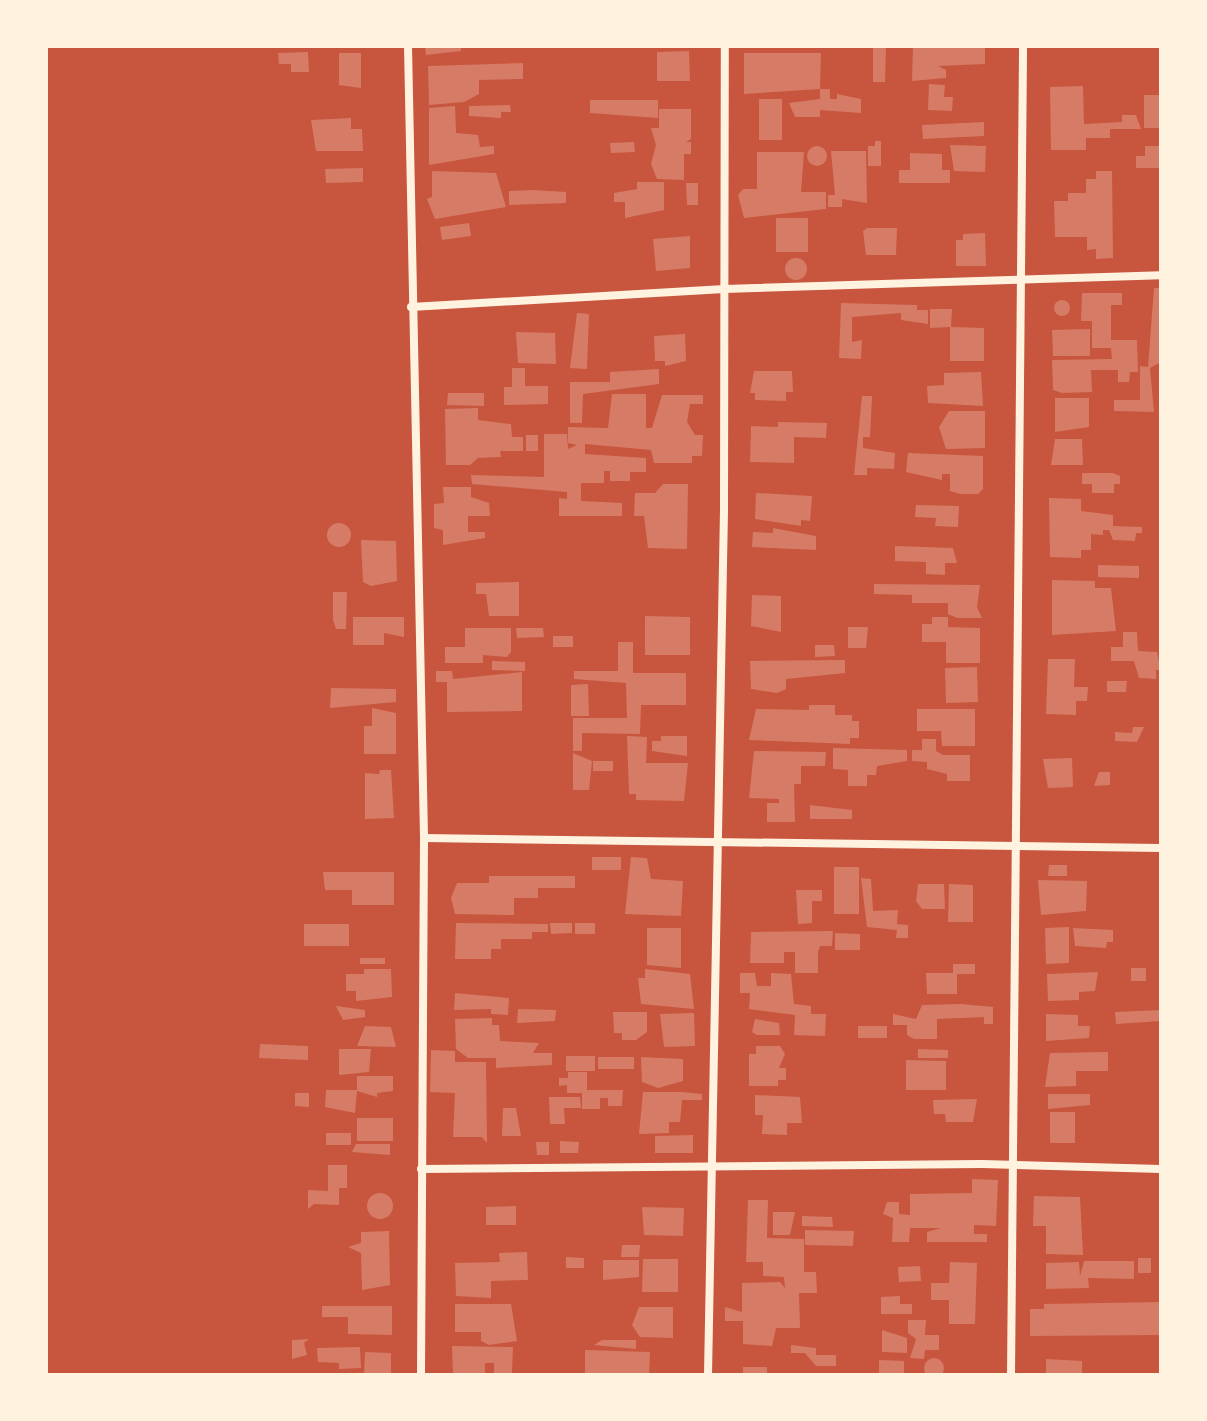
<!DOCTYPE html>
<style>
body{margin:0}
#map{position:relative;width:1207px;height:1421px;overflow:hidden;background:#c8553d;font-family:"Golos Text",sans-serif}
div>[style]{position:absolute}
.building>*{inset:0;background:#d67c66}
.round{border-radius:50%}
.minor>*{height:8px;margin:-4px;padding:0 4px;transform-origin:4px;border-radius:4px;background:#fff3e0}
span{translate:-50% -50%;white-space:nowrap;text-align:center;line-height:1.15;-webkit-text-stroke:6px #fff3e0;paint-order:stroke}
.frame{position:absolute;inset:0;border:48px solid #fff3e0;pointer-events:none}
</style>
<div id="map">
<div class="building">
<div style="clip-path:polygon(425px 46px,461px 46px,461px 51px,426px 55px)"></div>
<div style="clip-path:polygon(873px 46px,886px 46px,885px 82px,873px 82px)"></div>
<div style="clip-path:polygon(913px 46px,985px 46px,985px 64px,938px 66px,946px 70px,946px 78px,912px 81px)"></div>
<div style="clip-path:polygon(689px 51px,690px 81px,657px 81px,657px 52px)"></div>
<div style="clip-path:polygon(308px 52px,309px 72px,291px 72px,291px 64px,279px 64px,278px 53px)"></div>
<div style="clip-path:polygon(339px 53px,361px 53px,361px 88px,339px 85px)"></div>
<div style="clip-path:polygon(744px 53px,821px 53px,820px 89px,744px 94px)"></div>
<div style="clip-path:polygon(523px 63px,523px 79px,479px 80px,479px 94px,464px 102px,429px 105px,428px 66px)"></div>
<div style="clip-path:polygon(929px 84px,945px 85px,944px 97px,953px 97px,952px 111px,928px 110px)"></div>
<div style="clip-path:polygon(1083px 86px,1084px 124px,1122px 122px,1122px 115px,1136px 115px,1141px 129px,1110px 129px,1110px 138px,1086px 138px,1086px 150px,1051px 150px,1050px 87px)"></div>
<div style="clip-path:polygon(820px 89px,830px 89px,830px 99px,837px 99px,837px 94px,861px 99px,861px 113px,820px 110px,820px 117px,795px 117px,789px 103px,820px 99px)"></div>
<div style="clip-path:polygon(1144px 95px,1161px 95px,1161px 128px,1144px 128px)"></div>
<div style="clip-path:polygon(759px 99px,782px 99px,782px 140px,759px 140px)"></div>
<div style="clip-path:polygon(590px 100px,658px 100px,658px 118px,590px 113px)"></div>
<div style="clip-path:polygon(510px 105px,511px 112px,501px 112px,501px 118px,469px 116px,469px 106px)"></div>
<div style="clip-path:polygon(455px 106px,456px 133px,478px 135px,480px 147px,494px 146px,494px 154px,429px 165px,429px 108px)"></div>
<div style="clip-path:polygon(659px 109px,691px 109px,691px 139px,686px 142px,691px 142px,691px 154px,684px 154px,684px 180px,657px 179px,651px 164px,656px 145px,651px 128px,659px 128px)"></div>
<div style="clip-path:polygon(351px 118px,351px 129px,362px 129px,363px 151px,316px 151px,311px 120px)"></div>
<div style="clip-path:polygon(984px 122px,984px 136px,923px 139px,922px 125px)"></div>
<div style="clip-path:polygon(875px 141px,881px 141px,881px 166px,868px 166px,868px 146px,875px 146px)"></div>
<div style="clip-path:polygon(634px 142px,635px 152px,611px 153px,610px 143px)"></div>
<div style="clip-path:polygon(950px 145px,986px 146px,985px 172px,954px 171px)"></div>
<div style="clip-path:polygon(1145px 146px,1161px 146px,1161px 168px,1136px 168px,1136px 156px,1145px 156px)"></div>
<div class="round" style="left:807px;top:146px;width:20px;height:20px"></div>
<div style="clip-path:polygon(831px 151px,866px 151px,867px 203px,842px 199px,842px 207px,828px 207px,828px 195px,835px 195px)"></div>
<div style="clip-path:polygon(757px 152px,804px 152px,801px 192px,826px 192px,826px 209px,744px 218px,738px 195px,743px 189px,757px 189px)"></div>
<div style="clip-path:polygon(910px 153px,942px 154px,942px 170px,950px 170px,950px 183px,899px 183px,899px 170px,910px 170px)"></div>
<div style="clip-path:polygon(363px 168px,363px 182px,326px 183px,325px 169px)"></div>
<div style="clip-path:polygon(432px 171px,496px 173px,506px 207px,435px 219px,427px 199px,432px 197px)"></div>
<div style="clip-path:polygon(1096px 171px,1112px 171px,1113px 258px,1096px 259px,1096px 249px,1087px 250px,1087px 237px,1055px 237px,1054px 201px,1068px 201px,1068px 193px,1086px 193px,1086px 179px,1096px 179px)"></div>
<div style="clip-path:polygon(637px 182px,664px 182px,664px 210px,625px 218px,625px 202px,614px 202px,614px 193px,637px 189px)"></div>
<div style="clip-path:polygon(686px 183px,698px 183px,698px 205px,687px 205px)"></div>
<div style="clip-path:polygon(532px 190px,566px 192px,566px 203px,509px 205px,509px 191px)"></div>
<div style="clip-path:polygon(776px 218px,808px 218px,808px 252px,776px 252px)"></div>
<div style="clip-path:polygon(469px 223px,471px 236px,442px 240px,440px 227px)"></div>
<div style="clip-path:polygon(867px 228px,897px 228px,896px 255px,866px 255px,863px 231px)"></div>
<div style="clip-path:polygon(985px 233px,986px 266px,956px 266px,956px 240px,963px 240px,963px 234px)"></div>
<div style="clip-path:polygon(690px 236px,690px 268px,656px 271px,653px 239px)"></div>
<div class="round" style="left:785px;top:258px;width:22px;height:22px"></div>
<div style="clip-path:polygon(1154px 288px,1161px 288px,1161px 362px,1150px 368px,1154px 412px,1114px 411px,1114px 400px,1140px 400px,1140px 366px,1148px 367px)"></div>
<div style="clip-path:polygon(1082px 293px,1122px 293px,1122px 305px,1111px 305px,1111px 340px,1137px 340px,1138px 372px,1130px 372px,1129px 382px,1118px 382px,1118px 370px,1091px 370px,1092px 392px,1062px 393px,1053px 390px,1052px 360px,1112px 359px,1111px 348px,1092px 348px,1092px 321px,1081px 321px)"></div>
<div class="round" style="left:1054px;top:300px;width:16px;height:16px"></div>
<div style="clip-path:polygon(841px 303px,917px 305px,917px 310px,928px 310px,928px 324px,901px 320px,901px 313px,852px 317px,852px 342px,862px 340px,861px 359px,839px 358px)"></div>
<div style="clip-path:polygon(930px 309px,952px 309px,951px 327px,984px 328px,984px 361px,950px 361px,950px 327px,930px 328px)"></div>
<div style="clip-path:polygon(577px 313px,589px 314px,587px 369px,570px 368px)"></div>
<div style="clip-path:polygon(1090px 329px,1090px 356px,1053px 356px,1052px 330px)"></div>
<div style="clip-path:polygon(516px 332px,555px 333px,556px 364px,518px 363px)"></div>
<div style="clip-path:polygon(685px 334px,686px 361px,665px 366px,665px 361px,655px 361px,654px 336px)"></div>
<div style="clip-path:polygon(512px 368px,525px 368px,525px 386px,548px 386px,548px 404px,504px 405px,504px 387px,512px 387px)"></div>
<div style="clip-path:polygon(659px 369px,659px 384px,583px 394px,582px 423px,570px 423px,570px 382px,610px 382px,610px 372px)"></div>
<div style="clip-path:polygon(754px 371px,792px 371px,793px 392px,786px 392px,786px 401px,755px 400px,755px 393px,750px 393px)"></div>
<div style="clip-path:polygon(981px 372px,983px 406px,928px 403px,927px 386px,944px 385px,944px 373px)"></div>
<div style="clip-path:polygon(448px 393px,484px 393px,484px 406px,447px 405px)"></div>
<div style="clip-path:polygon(612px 394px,646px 394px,646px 428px,652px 428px,662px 395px,703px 395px,703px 404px,690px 404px,687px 422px,695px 435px,703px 435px,702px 456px,692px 456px,692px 463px,654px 463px,651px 450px,585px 444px,585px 454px,646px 458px,646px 472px,630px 472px,630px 481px,610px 481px,610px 471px,604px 471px,604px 483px,581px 483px,581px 501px,622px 503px,622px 516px,559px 516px,559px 498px,567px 499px,567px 492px,472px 484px,471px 475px,544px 477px,544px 434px,567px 434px,568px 449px,577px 445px,568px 443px,568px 427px,608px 428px)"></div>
<div style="clip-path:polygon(862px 396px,872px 396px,870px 437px,863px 437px,863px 448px,895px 453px,894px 469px,867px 468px,867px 475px,854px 475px)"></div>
<div style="clip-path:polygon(1055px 398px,1089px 398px,1089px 427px,1055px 432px)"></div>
<div style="clip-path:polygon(478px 408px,478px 420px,511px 424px,512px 437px,523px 437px,523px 451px,500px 451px,501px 457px,478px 458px,470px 465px,446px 465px,445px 409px)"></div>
<div style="clip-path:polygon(949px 411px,985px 411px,985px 448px,946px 449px,939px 427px)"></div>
<div style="clip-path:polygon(778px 422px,827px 423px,826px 438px,794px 437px,794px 463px,750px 462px,751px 426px,778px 427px)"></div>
<div style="clip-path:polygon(526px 435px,538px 435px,538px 451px,526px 451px)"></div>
<div style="clip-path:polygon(1055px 439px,1082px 439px,1083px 465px,1051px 465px)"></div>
<div style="clip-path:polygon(908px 453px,983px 456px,983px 489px,978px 494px,960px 494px,950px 491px,950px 474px,942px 474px,942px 480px,906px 472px)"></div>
<div style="clip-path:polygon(1082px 473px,1113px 473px,1120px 476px,1120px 484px,1114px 484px,1114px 493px,1092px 493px,1092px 484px,1082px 484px)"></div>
<div style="clip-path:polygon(663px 484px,688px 484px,687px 549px,648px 548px,644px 516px,634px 516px,635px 493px,655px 493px)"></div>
<div style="clip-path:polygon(443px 487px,471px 487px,471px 497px,489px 503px,490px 516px,468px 516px,468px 532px,485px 532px,485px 538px,443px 545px,443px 530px,434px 528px,434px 504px,444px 503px)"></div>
<div style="clip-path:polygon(756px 493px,812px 496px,810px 521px,801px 520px,801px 526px,755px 519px)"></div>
<div style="clip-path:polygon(1049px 498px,1081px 499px,1081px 511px,1113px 515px,1113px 526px,1142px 527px,1142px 533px,1136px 533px,1135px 541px,1113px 540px,1109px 530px,1103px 530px,1103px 535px,1091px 534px,1091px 550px,1081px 550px,1081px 558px,1050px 557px)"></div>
<div style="clip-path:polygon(916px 505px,959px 506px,958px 527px,935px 526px,936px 518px,915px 517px)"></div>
<div class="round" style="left:327px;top:523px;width:24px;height:24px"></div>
<div style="clip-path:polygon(773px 528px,816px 536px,816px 550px,752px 547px,753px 532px,773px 533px)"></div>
<div style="clip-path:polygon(361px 540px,396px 541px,397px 581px,371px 586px,363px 582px)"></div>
<div style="clip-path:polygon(895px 546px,953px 548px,957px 563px,945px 563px,945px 575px,926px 574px,926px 562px,895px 561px)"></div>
<div style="clip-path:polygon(1098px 565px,1139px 566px,1139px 578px,1098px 577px)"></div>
<div style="clip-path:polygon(1052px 580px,1095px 581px,1095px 588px,1111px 588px,1116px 631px,1052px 635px)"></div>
<div style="clip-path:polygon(519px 582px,519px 616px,489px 616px,486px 594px,476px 594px,476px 583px)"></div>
<div style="clip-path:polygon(874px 584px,980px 585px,977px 607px,982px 618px,957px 618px,948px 614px,948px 603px,912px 603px,912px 595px,874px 594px)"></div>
<div style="clip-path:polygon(333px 592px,347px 592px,346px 629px,336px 629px,333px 620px)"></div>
<div style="clip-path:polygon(752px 595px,781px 596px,781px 632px,751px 626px)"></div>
<div style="clip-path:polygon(645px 616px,690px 617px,690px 655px,645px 655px)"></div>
<div style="clip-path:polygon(353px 617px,404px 617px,404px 637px,384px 633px,384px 645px,353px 645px)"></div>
<div style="clip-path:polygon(932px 617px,948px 617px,948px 627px,980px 628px,980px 663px,946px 663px,946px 642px,922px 642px,922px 624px,932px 624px)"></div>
<div style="clip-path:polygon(848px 627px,868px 627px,866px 648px,848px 648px)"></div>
<div style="clip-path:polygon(465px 628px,511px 628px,511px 652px,507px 657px,483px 655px,483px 663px,445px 663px,445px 647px,465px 647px)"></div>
<div style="clip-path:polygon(516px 628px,543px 628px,544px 637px,517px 638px)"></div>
<div style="clip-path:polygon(1123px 632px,1137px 632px,1138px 651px,1157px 652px,1161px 670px,1156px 670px,1156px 679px,1139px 678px,1134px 661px,1111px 661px,1111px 647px,1123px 647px)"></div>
<div style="clip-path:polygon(553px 636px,573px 636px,573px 647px,553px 647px)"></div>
<div style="clip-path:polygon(618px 642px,633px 642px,633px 673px,686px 673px,686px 705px,641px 705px,640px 734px,582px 733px,582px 751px,573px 751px,573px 718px,627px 718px,626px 683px,574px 679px,574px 671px,618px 671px)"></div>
<div style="clip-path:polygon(815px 645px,834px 645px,835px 656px,815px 657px)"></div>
<div style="clip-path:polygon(1048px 659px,1075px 659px,1074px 687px,1088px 687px,1087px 701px,1076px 701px,1076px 715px,1046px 714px)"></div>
<div style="clip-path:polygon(845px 660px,845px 673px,786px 679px,786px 689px,777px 693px,751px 689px,750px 661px)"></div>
<div style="clip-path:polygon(492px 661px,525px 662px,525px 671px,492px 670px)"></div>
<div style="clip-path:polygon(977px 667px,978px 702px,946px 703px,945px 668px)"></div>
<div style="clip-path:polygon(436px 671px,452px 671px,453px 679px,522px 672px,522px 711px,447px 712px,447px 682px,436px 682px)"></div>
<div style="clip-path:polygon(1107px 681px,1127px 681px,1126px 692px,1107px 692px)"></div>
<div style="clip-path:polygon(588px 684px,589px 716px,571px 716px,571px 685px)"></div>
<div style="clip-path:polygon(331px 688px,396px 689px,396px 702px,330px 708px)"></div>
<div style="clip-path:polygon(809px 705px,835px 705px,835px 715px,852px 715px,852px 721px,859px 721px,859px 738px,850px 738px,850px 744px,749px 740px,756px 709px,809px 710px)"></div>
<div style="clip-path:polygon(372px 708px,396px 713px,396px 754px,364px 754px,364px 726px,372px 726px)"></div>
<div style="clip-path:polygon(917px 709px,975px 709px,975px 746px,942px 746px,941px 731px,917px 731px)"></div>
<div style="clip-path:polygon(1133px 727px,1144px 727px,1137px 742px,1115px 741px,1115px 732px,1132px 733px)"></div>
<div style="clip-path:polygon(627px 736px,647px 737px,646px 763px,688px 763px,684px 801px,636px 800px,636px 794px,629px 794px)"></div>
<div style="clip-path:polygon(661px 736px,687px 736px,687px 756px,652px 751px,652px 741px,661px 741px)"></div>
<div style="clip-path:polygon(922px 739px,936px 739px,936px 751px,943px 755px,970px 755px,970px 781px,947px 781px,947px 774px,927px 769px,927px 762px,912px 761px,912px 750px,922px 750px)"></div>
<div style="clip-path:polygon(833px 748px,907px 750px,907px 761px,877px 766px,876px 775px,867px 775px,867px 786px,848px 786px,848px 770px,833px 769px)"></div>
<div style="clip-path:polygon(754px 751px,826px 752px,825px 766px,801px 766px,801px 784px,794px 784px,795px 822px,767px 822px,767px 803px,779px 803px,779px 799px,749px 798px)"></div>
<div style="clip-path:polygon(573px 753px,592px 761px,589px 790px,573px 790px)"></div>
<div style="clip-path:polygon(1072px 758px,1073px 787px,1048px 788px,1043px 759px)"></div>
<div style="clip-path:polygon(593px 761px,613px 761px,613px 771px,593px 771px)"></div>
<div style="clip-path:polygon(380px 770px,391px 770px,394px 818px,365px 819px,365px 773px,379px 774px)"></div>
<div style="clip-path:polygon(1099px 772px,1110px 772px,1110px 785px,1094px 786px)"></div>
<div style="clip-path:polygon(810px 805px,852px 810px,852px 819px,810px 819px)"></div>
<div style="clip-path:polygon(592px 857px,621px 857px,621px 870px,592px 870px)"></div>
<div style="clip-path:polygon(631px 857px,647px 858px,651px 879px,683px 881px,681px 916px,625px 914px)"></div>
<div style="clip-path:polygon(1049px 865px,1067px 865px,1067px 876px,1048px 876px)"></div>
<div style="clip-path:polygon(834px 867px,859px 867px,859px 914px,834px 914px)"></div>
<div style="clip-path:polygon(323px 872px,394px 872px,394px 905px,352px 905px,352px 890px,325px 890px)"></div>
<div style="clip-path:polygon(489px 876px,575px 876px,575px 888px,538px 888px,538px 898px,514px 898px,514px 915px,455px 914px,451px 898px,457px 883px,489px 883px)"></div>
<div style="clip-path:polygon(861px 878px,871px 879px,873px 911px,898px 910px,897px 924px,908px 925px,908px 938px,896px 938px,897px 930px,867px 927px)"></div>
<div style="clip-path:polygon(1038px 880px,1087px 881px,1086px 911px,1041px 915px)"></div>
<div style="clip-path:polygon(918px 884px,944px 884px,945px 909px,922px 909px,916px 901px)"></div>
<div style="clip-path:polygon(949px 884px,973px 885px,973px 922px,948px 922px)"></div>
<div style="clip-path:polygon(796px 890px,822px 890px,822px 901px,812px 901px,812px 923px,798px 924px)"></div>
<div style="clip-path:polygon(456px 923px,548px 924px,548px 932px,532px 932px,532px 939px,501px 939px,501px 949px,491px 949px,491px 959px,455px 959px)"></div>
<div style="clip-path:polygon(550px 923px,572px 923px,572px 933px,551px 934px)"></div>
<div style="clip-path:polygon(575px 923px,595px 923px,595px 934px,575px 934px)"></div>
<div style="clip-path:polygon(304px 924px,349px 924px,349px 946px,304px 946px)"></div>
<div style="clip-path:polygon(1069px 927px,1069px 963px,1046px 964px,1045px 928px)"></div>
<div style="clip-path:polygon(647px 928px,681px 928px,681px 968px,647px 965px)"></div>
<div style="clip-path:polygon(1073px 928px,1113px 930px,1113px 942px,1107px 942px,1106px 948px,1075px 946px)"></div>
<div style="clip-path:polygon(833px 931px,832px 946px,820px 946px,818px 952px,818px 973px,795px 973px,795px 952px,784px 952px,784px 963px,750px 963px,751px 932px)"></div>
<div style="clip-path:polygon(835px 933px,860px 934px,860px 950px,835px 950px)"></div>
<div style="clip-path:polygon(360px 958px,385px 958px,385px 964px,360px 964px)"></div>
<div style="clip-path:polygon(953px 964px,975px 964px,975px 974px,957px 974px,957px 994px,927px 994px,926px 973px,953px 973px)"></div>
<div style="clip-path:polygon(1131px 968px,1146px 968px,1146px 981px,1131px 981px)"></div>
<div style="clip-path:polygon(364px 969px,391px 969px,392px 997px,356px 1001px,356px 991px,346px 991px,346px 974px,364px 974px)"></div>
<div style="clip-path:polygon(645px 969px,690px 974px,694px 1009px,641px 1004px,638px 978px,645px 978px)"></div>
<div style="clip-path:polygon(1098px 972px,1095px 991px,1079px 992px,1079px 1000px,1048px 1001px,1047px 974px)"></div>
<div style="clip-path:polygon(740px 973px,755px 973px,757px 986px,771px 986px,771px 973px,791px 974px,794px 1004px,811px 1006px,811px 1014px,826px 1014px,825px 1036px,794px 1035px,795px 1015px,749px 1009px,750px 993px,740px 993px)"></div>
<div style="clip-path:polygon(455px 993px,509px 998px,508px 1015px,491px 1014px,491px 1009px,454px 1010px)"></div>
<div style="clip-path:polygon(961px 1004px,993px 1007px,993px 1024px,984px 1024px,984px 1017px,937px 1019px,937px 1039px,914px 1039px,907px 1035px,907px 1025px,893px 1025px,893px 1014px,916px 1019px,922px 1005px)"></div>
<div style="clip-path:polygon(336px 1006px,365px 1010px,365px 1017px,343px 1020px)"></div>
<div style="clip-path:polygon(518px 1009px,556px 1010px,555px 1021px,517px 1023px)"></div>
<div style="clip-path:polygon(1161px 1010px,1161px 1021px,1116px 1024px,1115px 1012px)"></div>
<div style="clip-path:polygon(613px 1012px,647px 1012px,647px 1032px,636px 1040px,622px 1040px,622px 1033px,614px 1033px)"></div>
<div style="clip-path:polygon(694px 1013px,695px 1046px,664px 1047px,660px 1014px)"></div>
<div style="clip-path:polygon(1046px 1014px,1078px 1015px,1078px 1026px,1090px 1026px,1089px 1038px,1046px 1041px)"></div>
<div style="clip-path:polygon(492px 1018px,492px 1025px,499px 1025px,500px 1041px,539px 1043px,533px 1053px,552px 1053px,552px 1065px,496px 1068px,496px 1058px,468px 1058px,456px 1049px,455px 1019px)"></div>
<div style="clip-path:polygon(755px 1019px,779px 1023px,780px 1035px,757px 1035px,752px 1032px)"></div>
<div style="clip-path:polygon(365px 1026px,391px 1027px,396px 1047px,357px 1046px)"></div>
<div style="clip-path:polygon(858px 1026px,887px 1026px,887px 1038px,858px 1038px)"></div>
<div style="clip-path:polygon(260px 1044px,308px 1046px,308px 1060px,259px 1058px)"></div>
<div style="clip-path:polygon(756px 1046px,780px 1046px,785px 1054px,779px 1068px,786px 1068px,786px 1080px,778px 1080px,778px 1086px,749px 1086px,749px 1054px,756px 1054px)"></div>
<div style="clip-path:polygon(339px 1049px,371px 1049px,369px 1072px,339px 1075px)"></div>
<div style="clip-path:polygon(918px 1049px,948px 1050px,948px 1058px,918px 1058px)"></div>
<div style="clip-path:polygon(431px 1050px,455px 1051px,455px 1062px,486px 1062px,487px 1143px,482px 1137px,453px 1137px,455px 1093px,430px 1092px)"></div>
<div style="clip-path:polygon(1108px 1052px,1108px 1071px,1076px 1071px,1076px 1086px,1045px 1087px,1050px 1053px)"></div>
<div style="clip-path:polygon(566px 1056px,595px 1056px,595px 1071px,566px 1071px)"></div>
<div style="clip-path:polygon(598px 1057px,634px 1057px,634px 1069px,598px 1069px)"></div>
<div style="clip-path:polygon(641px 1057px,683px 1059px,683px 1081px,658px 1088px,642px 1082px)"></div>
<div style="clip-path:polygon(906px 1060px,946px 1061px,946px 1090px,906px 1090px)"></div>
<div style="clip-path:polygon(568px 1072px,587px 1072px,587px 1090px,623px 1090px,622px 1106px,608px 1106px,608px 1098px,600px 1098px,600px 1109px,582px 1109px,582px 1093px,567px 1093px,567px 1085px,559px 1086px,559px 1078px,568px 1078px)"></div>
<div style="clip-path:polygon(357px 1076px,393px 1076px,393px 1091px,377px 1093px,377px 1097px,357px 1091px,355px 1113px,325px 1107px,326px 1090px,357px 1090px)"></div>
<div style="clip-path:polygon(643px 1092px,682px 1092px,702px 1094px,702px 1100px,682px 1100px,680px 1122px,669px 1122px,669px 1133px,639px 1134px)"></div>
<div style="clip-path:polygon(295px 1093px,309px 1093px,309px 1107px,295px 1106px)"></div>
<div style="clip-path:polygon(1048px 1094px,1090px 1094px,1090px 1105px,1048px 1109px)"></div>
<div style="clip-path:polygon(755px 1095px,800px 1097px,802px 1123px,787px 1123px,787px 1135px,762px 1134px,763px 1115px,755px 1115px)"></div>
<div style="clip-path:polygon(549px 1097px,580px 1097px,581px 1108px,564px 1108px,565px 1124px,550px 1124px)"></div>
<div style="clip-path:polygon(977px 1099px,973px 1122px,946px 1122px,945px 1114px,934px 1114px,933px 1100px)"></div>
<div style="clip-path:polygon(503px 1108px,516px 1108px,521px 1136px,502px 1136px)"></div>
<div style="clip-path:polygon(1050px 1112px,1075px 1112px,1075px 1143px,1050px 1143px)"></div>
<div style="clip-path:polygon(357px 1118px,393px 1118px,393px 1141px,357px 1141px)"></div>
<div style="clip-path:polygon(326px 1133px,351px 1133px,351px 1145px,326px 1145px)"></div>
<div style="clip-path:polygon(693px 1135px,693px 1153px,655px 1153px,655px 1136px)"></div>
<div style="clip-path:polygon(560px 1141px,579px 1142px,578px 1153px,560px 1153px)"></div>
<div style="clip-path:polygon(536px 1142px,549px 1142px,549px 1155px,537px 1155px)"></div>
<div style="clip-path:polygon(356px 1144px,390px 1144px,390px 1155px,352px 1152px)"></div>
<div style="clip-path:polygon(328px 1165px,347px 1165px,347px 1188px,339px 1188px,339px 1205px,314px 1204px,308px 1209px,308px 1190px,328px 1191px)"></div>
<div style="clip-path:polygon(972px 1179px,998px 1180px,996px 1226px,974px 1225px,974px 1234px,987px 1234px,987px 1242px,927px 1242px,927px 1232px,941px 1228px,910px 1228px,909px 1242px,892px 1242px,893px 1218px,883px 1214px,887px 1202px,899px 1202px,899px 1214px,910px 1215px,910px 1194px,972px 1193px)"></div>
<div class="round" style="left:367px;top:1193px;width:26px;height:26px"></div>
<div style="clip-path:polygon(1034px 1196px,1080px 1197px,1083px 1255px,1046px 1254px,1046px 1226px,1033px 1226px)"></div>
<div style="clip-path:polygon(748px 1200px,768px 1200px,767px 1238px,804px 1239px,804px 1272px,816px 1272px,817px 1293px,799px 1293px,800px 1328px,776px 1328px,772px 1346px,743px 1344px,743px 1321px,725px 1321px,725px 1307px,742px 1312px,742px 1283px,780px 1282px,785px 1288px,784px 1277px,763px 1276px,763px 1262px,746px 1262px)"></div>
<div style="clip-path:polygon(516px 1206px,516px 1225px,486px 1225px,486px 1207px)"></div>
<div style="clip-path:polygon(642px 1207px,684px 1208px,683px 1236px,644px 1235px)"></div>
<div style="clip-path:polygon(773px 1212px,795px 1212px,790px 1235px,773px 1235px)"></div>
<div style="clip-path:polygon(802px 1216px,832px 1217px,833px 1227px,802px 1226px)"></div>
<div style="clip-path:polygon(805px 1230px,854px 1231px,853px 1246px,805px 1245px)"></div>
<div style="clip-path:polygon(389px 1231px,390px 1285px,362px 1290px,361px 1253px,348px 1247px,361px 1243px,361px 1232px)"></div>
<div style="clip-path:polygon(622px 1245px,640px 1245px,639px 1257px,621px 1257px)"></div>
<div style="clip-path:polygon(527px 1252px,528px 1280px,491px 1281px,491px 1298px,456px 1296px,455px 1263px,500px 1262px,499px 1253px)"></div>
<div style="clip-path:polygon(566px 1257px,584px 1258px,584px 1268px,566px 1268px)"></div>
<div style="clip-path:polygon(1138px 1258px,1151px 1258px,1151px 1273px,1138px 1273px)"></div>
<div style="clip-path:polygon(643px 1259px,678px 1259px,678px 1292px,642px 1292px)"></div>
<div style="clip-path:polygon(603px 1260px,639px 1260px,639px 1277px,603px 1280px)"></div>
<div style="clip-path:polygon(1084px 1261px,1134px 1261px,1134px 1279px,1088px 1278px,1089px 1288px,1046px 1289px,1046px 1263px,1079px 1262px,1080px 1276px)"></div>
<div style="clip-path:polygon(950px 1262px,977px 1263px,975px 1324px,949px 1324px,949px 1300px,931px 1300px,931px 1283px,949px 1283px)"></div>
<div style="clip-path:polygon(920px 1266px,921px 1281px,899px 1282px,898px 1267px)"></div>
<div style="clip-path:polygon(900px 1296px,900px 1304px,912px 1304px,912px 1314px,881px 1314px,881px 1297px)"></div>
<div style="clip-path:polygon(1161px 1302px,1161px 1335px,1030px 1336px,1030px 1309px,1044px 1309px,1044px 1304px)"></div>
<div style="clip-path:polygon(455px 1304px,511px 1304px,517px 1341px,489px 1345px,481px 1341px,481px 1332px,455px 1332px)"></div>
<div style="clip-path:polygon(322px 1306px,392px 1306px,392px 1335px,348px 1334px,348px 1317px,322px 1317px)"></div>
<div style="clip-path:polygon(639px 1307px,673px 1307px,673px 1338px,640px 1337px,632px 1325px)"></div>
<div style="clip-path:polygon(908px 1320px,926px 1320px,925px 1335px,939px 1335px,939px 1350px,925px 1350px,924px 1359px,910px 1358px,916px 1339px,908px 1333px)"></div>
<div style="clip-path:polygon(882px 1330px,907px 1338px,907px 1353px,882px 1352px)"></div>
<div style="clip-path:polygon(309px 1339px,304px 1343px,307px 1355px,292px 1359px,292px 1340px)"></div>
<div style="clip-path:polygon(602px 1340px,636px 1340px,636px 1349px,594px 1345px)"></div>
<div style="clip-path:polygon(791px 1345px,816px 1348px,816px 1355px,836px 1355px,836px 1366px,816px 1366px,805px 1353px,791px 1353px)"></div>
<div style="clip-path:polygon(452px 1346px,513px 1347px,512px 1373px,494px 1373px,494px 1363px,485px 1363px,485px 1375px,453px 1375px)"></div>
<div style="clip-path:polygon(360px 1347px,361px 1368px,339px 1369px,339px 1363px,318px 1362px,317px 1348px)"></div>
<div style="clip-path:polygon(585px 1350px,650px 1352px,649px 1375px,585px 1375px)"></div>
<div style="clip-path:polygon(365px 1352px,391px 1353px,391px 1375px,364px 1375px)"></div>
<div class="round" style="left:924px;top:1358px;width:20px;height:20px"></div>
<div style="clip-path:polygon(1046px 1359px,1082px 1361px,1082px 1375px,1046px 1375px)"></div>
<div style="clip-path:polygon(879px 1360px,904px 1361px,904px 1375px,879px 1375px)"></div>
<div style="clip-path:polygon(743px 1367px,767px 1367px,767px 1375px,743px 1375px)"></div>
</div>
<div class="minor">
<div style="left:408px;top:46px;width:792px;rotate:88.84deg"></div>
<div style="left:424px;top:838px;width:537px;rotate:90.32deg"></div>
<div style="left:411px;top:307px;width:314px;rotate:-3.3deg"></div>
<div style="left:724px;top:289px;width:437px;rotate:-1.8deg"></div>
<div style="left:424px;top:838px;width:737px;rotate:0.78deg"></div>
<div style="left:421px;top:1169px;width:561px;rotate:-0.51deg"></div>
<div style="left:982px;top:1164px;width:179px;rotate:1.6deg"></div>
<div style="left:708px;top:1375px;width:867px;rotate:-88.94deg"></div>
<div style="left:724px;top:508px;width:462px;rotate:-89.9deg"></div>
<div style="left:1011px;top:1375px;width:1329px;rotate:-89.48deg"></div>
</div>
<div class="frame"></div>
</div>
